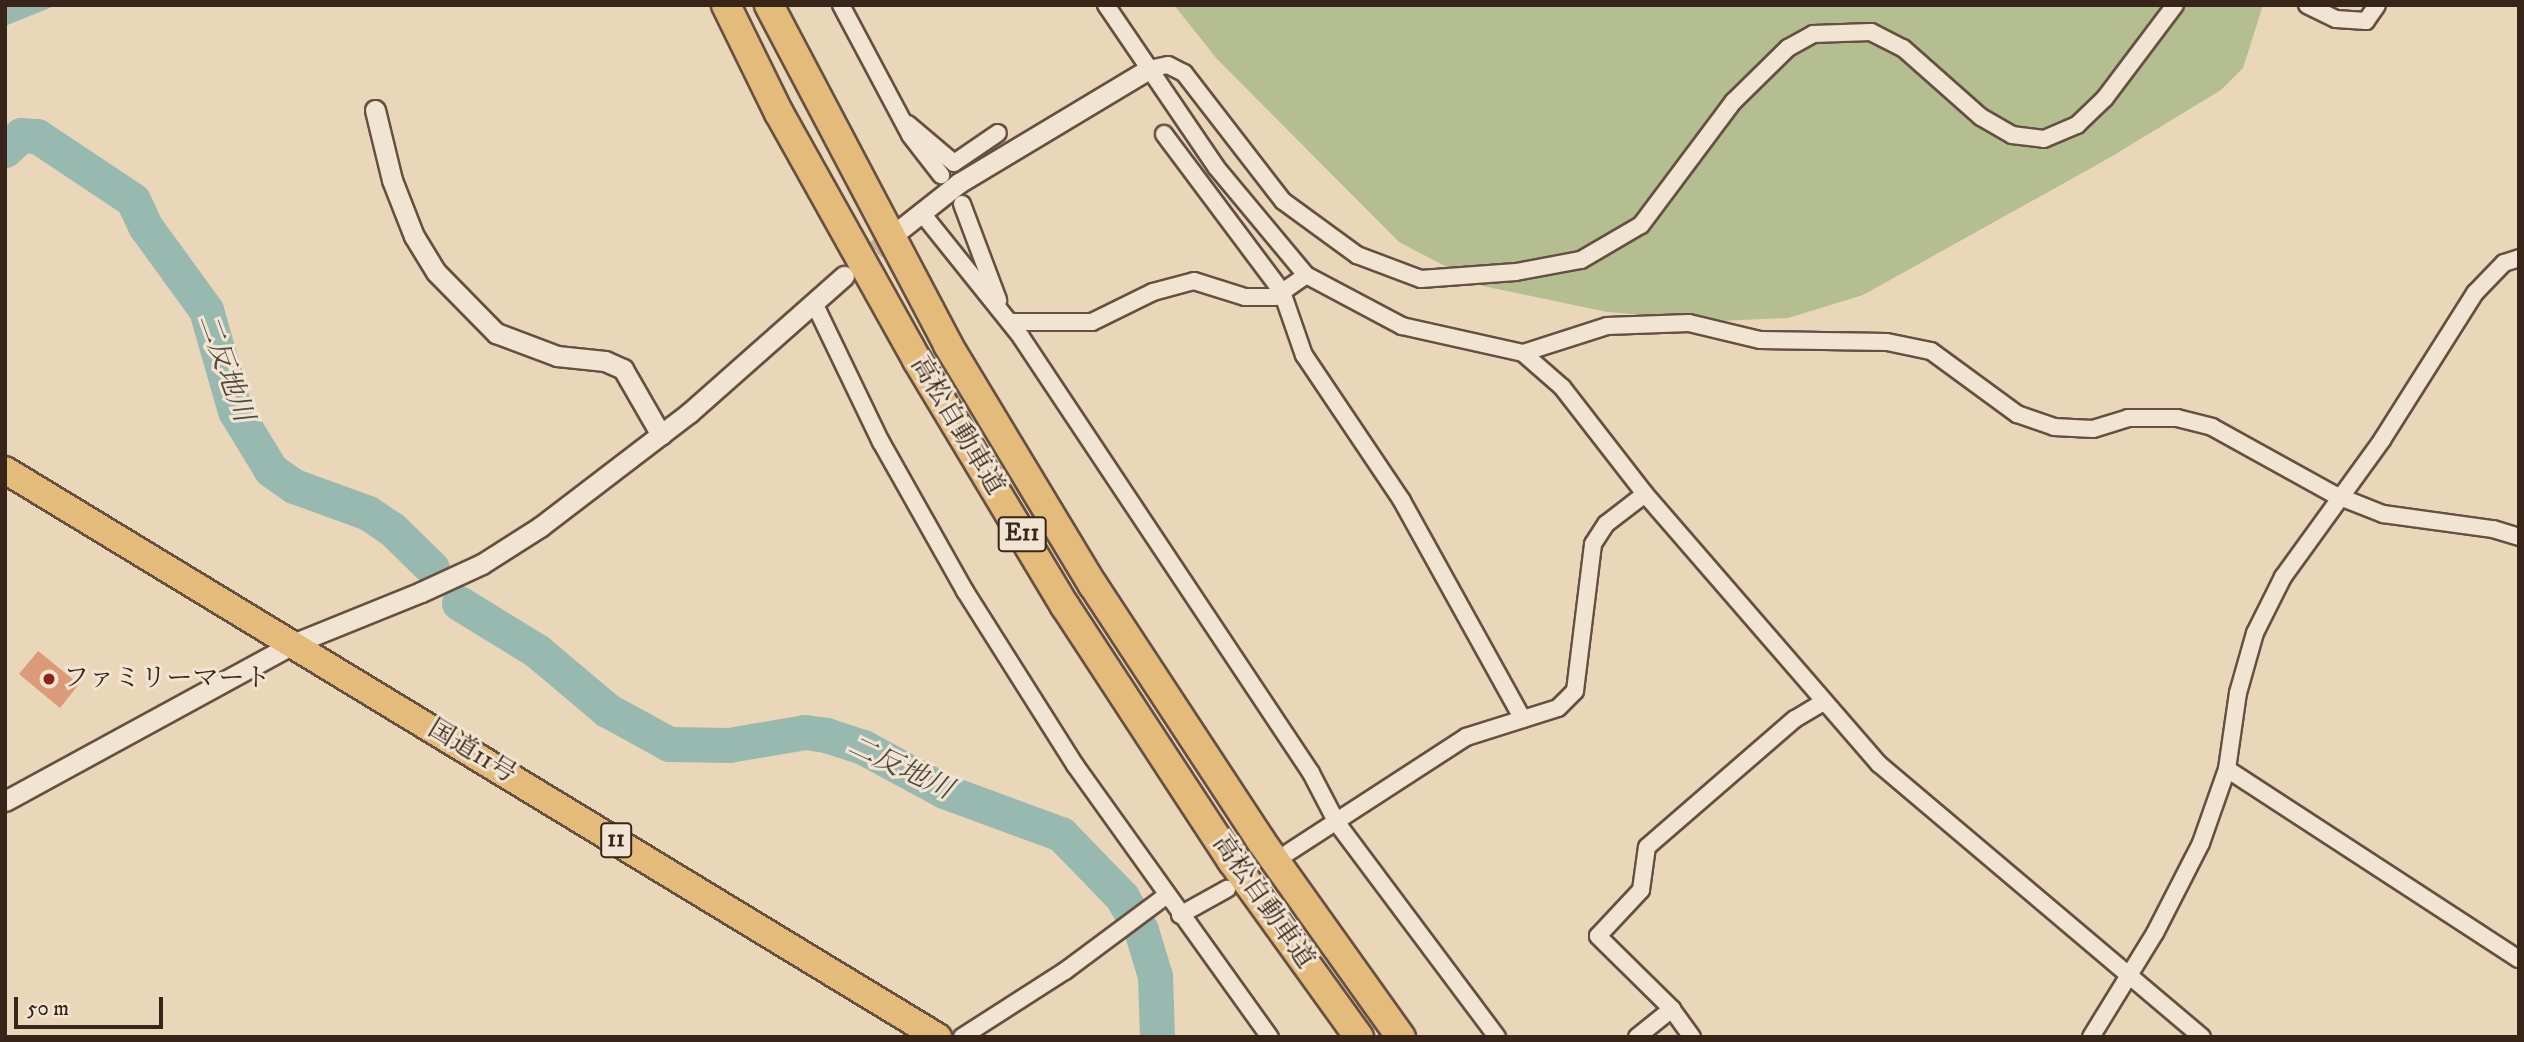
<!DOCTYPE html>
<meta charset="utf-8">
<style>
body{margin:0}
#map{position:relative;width:2524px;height:1042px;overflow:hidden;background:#ead6b9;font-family:"IM FELL DW Pica","Noto Serif JP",serif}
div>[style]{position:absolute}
.green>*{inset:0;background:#b5be91}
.water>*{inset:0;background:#98b9af}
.river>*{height:35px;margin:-17.5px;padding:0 17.5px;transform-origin:17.5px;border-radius:17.5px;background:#98b9af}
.building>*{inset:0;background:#db9b79}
.tertiary-tunnel>*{height:19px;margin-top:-9.5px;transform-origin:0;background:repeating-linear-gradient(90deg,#c7b299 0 19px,transparent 0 29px)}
.roads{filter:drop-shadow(2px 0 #655042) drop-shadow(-2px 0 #655042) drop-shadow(0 2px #655042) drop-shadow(0 -2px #655042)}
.minor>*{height:16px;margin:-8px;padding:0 8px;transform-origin:8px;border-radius:8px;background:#f1e4d2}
.tertiary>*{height:19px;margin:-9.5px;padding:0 9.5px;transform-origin:9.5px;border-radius:9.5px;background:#f1e4d2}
.trunk>*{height:26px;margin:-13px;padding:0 13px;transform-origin:13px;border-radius:13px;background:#e5bb7c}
.motorway>*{height:28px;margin:-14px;padding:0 14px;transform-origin:14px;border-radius:14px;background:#e5bb7c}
.dots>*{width:19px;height:19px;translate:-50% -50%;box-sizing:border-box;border:4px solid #f1e4d2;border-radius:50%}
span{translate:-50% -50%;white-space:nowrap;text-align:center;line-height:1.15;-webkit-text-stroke:6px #f1e4d2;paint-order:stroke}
.shield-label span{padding:2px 5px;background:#f1e4d2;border:2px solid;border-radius:5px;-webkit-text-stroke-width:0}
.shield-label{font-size:24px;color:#39241a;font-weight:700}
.street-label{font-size:26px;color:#39241a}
.poi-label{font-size:26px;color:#39241a}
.left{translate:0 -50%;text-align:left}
.water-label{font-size:28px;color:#51493f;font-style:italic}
.frame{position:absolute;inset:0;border:7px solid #39241a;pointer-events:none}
.scale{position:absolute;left:14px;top:997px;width:149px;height:32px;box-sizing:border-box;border:4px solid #39241a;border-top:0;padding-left:9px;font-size:21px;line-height:24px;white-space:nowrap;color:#39241a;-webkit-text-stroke:5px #f1e4d2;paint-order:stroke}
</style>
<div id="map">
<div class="green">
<div style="clip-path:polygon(1174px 5px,2263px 5px,2243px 68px,2221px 90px,2109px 158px,1863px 295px,1788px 318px,1718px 321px,1607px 312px,1483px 286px,1399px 242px,1217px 59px)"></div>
</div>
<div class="water">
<div style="clip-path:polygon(5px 5px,57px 5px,5px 26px)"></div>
</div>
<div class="river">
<div style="left:5px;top:150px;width:22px;rotate:-43deg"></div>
<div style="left:21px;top:135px;width:16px;rotate:4deg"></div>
<div style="left:37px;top:136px;width:115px;rotate:33.7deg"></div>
<div style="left:133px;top:200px;width:29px;rotate:65deg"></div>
<div style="left:145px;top:226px;width:104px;rotate:54deg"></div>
<div style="left:206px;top:310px;width:105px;rotate:74deg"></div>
<div style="left:235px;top:411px;width:69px;rotate:58.6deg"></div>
<div style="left:271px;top:470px;width:28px;rotate:35deg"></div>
<div style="left:294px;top:486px;width:79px;rotate:20deg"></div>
<div style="left:368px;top:513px;width:29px;rotate:34deg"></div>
<div style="left:392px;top:529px;width:56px;rotate:44.3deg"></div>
<div style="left:459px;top:603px;width:92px;rotate:31.6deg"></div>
<div style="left:537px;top:651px;width:92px;rotate:40.1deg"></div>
<div style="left:607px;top:710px;width:71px;rotate:28.7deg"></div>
<div style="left:669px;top:744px;width:60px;rotate:1deg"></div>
<div style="left:729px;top:745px;width:77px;rotate:-9.7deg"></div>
<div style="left:805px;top:732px;width:21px;rotate:8deg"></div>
<div style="left:826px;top:735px;width:39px;rotate:18deg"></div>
<div style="left:863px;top:747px;width:92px;rotate:28.5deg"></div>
<div style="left:944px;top:791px;width:125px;rotate:20.2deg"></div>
<div style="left:1061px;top:834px;width:88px;rotate:45.9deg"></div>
<div style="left:1122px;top:897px;width:38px;rotate:60deg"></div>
<div style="left:1141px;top:930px;width:48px;rotate:73.1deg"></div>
<div style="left:1155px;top:976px;width:61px;rotate:88.1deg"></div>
</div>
<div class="building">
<div style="clip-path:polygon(38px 651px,79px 684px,60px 708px,19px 674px)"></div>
</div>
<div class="tertiary-tunnel">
<div style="left:853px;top:268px;width:60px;rotate:-39deg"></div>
</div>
<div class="roads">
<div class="minor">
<div style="left:841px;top:5px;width:147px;rotate:62deg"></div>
<div style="left:910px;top:135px;width:51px;rotate:52.2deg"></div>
<div style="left:1106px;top:5px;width:196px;rotate:55.8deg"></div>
<div style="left:1216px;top:167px;width:141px;rotate:50.2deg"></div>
<div style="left:1306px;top:275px;width:109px;rotate:28deg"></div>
<div style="left:1402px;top:326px;width:124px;rotate:12.6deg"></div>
<div style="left:1523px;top:353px;width:52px;rotate:41.1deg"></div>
<div style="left:1562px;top:387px;width:135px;rotate:52.2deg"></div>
<div style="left:1645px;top:494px;width:357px;rotate:49.1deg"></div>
<div style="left:1879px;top:764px;width:423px;rotate:40.2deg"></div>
<div style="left:2307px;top:5px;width:32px;rotate:26deg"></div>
<div style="left:2336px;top:19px;width:30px;rotate:4deg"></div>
<div style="left:2366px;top:21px;width:19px;rotate:-55deg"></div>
<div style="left:1149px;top:69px;width:19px;rotate:-12deg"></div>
<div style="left:1168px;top:65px;width:18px;rotate:27deg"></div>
<div style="left:1184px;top:73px;width:162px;rotate:52.3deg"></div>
<div style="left:1283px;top:201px;width:92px;rotate:36.1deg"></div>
<div style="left:1357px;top:255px;width:68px;rotate:20.6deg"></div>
<div style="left:1421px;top:279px;width:95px;rotate:-4.2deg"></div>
<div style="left:1516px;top:272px;width:66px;rotate:-10.5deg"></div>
<div style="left:1581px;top:260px;width:69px;rotate:-30.3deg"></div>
<div style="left:1641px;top:225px;width:154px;rotate:-53.2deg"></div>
<div style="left:1733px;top:102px;width:77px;rotate:-44.5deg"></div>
<div style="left:1788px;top:48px;width:29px;rotate:-29deg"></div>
<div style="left:1813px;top:34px;width:58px;rotate:-2deg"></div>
<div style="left:1871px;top:32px;width:36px;rotate:27deg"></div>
<div style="left:1903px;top:48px;width:104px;rotate:41.5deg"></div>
<div style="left:1981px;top:117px;width:36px;rotate:30deg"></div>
<div style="left:2012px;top:135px;width:32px;rotate:7deg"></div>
<div style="left:2044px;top:139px;width:36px;rotate:-23deg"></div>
<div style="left:2077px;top:125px;width:39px;rotate:-44deg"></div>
<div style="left:2105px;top:98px;width:116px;rotate:-53deg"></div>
<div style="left:908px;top:124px;width:60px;rotate:40.3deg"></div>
<div style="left:954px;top:163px;width:53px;rotate:-34.3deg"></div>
<div style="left:1164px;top:134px;width:197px;rotate:53.2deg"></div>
<div style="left:1282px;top:292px;width:67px;rotate:70.8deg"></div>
<div style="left:1304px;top:355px;width:176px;rotate:56.1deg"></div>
<div style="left:1402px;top:501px;width:249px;rotate:61deg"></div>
<div style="left:962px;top:204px;width:103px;rotate:69.4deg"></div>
<div style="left:921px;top:212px;width:160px;rotate:51.3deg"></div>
<div style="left:1021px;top:337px;width:524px;rotate:56.37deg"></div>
<div style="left:1311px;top:773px;width:56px;rotate:62.5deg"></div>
<div style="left:1337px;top:823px;width:267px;rotate:53.2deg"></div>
<div style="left:814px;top:303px;width:154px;rotate:64.3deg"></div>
<div style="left:881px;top:442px;width:171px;rotate:60.6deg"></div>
<div style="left:965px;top:591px;width:206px;rotate:57.7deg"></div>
<div style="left:1075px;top:765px;width:335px;rotate:54.4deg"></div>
<div style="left:1010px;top:322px;width:82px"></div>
<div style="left:1092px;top:322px;width:68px;rotate:-26.2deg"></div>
<div style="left:1153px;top:292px;width:42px;rotate:-15deg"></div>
<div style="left:1194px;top:281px;width:53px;rotate:17.4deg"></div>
<div style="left:1245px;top:297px;width:30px"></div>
<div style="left:1275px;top:297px;width:38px;rotate:-35deg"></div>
<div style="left:1523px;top:353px;width:88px;rotate:-17.8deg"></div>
<div style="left:1607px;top:326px;width:82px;rotate:-2.1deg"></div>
<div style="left:1689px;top:323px;width:73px;rotate:13.5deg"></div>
<div style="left:1760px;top:340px;width:127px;rotate:0.9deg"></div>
<div style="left:1887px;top:342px;width:45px;rotate:11.6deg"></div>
<div style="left:1931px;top:351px;width:107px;rotate:36.2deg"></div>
<div style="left:2017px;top:414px;width:39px;rotate:19deg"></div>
<div style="left:2054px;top:427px;width:39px;rotate:3deg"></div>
<div style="left:2093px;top:429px;width:37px;rotate:-17deg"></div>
<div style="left:2128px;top:418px;width:49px"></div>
<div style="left:2177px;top:418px;width:36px;rotate:14deg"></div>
<div style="left:2212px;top:427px;width:141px;rotate:28.9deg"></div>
<div style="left:2335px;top:495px;width:52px;rotate:21.6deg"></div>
<div style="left:2383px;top:514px;width:111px;rotate:7.8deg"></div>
<div style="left:2493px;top:529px;width:27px;rotate:17deg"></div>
<div style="left:2227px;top:769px;width:348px;rotate:33.1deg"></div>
<div style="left:1289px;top:852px;width:211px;rotate:-33deg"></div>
<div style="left:1466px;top:737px;width:96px;rotate:-17.5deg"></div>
<div style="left:1558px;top:708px;width:24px;rotate:-45deg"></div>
<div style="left:1575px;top:691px;width:148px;rotate:-83deg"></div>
<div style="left:1593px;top:544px;width:24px;rotate:-57deg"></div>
<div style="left:1606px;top:524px;width:49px;rotate:-37.6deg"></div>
<div style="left:1180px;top:915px;width:54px;rotate:-29deg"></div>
<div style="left:962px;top:1037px;width:122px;rotate:-32.7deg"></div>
<div style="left:1065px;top:971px;width:127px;rotate:-36.7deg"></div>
<div style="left:1637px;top:1037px;width:45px;rotate:-38.7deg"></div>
<div style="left:1692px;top:1037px;width:34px;rotate:-126deg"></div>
<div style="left:1672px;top:1009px;width:104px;rotate:-135.4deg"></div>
<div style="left:1598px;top:936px;width:63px;rotate:-46.9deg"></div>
<div style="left:1641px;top:890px;width:43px;rotate:-82.1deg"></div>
<div style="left:1647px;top:847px;width:196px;rotate:-40.9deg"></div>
<div style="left:1795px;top:719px;width:31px;rotate:-31deg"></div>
<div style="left:2091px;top:1037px;width:122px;rotate:-58.4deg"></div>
<div style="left:2155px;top:933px;width:101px;rotate:-62.9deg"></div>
<div style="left:2201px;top:843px;width:78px;rotate:-70.6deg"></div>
<div style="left:2227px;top:769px;width:77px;rotate:-81.8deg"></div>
<div style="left:2238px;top:693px;width:62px;rotate:-74.2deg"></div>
<div style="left:2255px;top:633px;width:63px;rotate:-63.4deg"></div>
<div style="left:2283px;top:577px;width:169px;rotate:-54.1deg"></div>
<div style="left:2382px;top:440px;width:174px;rotate:-57.7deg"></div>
<div style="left:2475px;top:293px;width:42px;rotate:-46deg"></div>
<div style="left:2504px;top:263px;width:16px;rotate:-18deg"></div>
</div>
<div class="tertiary">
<div style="left:375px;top:110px;width:72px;rotate:76.3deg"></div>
<div style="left:392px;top:180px;width:60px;rotate:68.6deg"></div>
<div style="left:414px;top:236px;width:42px;rotate:58.6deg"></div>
<div style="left:436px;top:272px;width:86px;rotate:45.5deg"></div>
<div style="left:496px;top:333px;width:65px;rotate:20.7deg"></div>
<div style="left:557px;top:356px;width:48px;rotate:5.9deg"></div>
<div style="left:605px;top:361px;width:20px;rotate:24deg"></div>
<div style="left:623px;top:369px;width:76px;rotate:60.1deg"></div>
<div style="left:902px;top:228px;width:73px;rotate:-38.3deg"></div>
<div style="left:959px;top:183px;width:222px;rotate:-31deg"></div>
<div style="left:5px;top:801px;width:330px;rotate:-28.6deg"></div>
<div style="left:295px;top:643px;width:136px;rotate:-22deg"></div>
<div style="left:421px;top:592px;width:67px;rotate:-24.7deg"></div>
<div style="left:482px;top:564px;width:69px;rotate:-32.5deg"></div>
<div style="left:540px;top:527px;width:188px;rotate:-37.4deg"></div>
<div style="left:689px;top:413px;width:207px;rotate:-41.5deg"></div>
</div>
<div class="trunk">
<div style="left:5px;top:470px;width:1092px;rotate:31.29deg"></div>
</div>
<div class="motorway">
<div style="left:726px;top:5px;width:120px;rotate:63.9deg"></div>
<div style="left:779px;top:113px;width:283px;rotate:60.8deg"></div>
<div style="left:917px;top:360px;width:287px;rotate:59deg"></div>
<div style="left:1065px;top:606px;width:305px;rotate:56.8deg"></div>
<div style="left:1232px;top:861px;width:217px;rotate:54.2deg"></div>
<div style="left:769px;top:5px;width:384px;rotate:62.2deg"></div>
<div style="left:948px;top:345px;width:280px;rotate:58.9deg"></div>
<div style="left:1093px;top:585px;width:306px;rotate:56.7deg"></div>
<div style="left:1261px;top:841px;width:241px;rotate:54.5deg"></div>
</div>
</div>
<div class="dots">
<div style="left:49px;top:679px;background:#8f2418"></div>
</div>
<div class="shield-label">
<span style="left:1022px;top:534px">E11</span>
<span style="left:616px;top:840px">11</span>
</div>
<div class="street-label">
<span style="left:957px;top:426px;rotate:59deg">高松自動車道</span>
<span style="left:472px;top:752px;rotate:31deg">国道11号</span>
<span style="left:1263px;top:902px;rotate:55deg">高松自動車道</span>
</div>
<div class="poi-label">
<span class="left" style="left:63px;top:679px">ファミリーマート</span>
</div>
<div class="water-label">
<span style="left:225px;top:368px;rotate:70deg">二反地川</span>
<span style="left:900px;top:768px;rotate:25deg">二反地川</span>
</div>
<div class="frame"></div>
<div class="scale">50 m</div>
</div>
